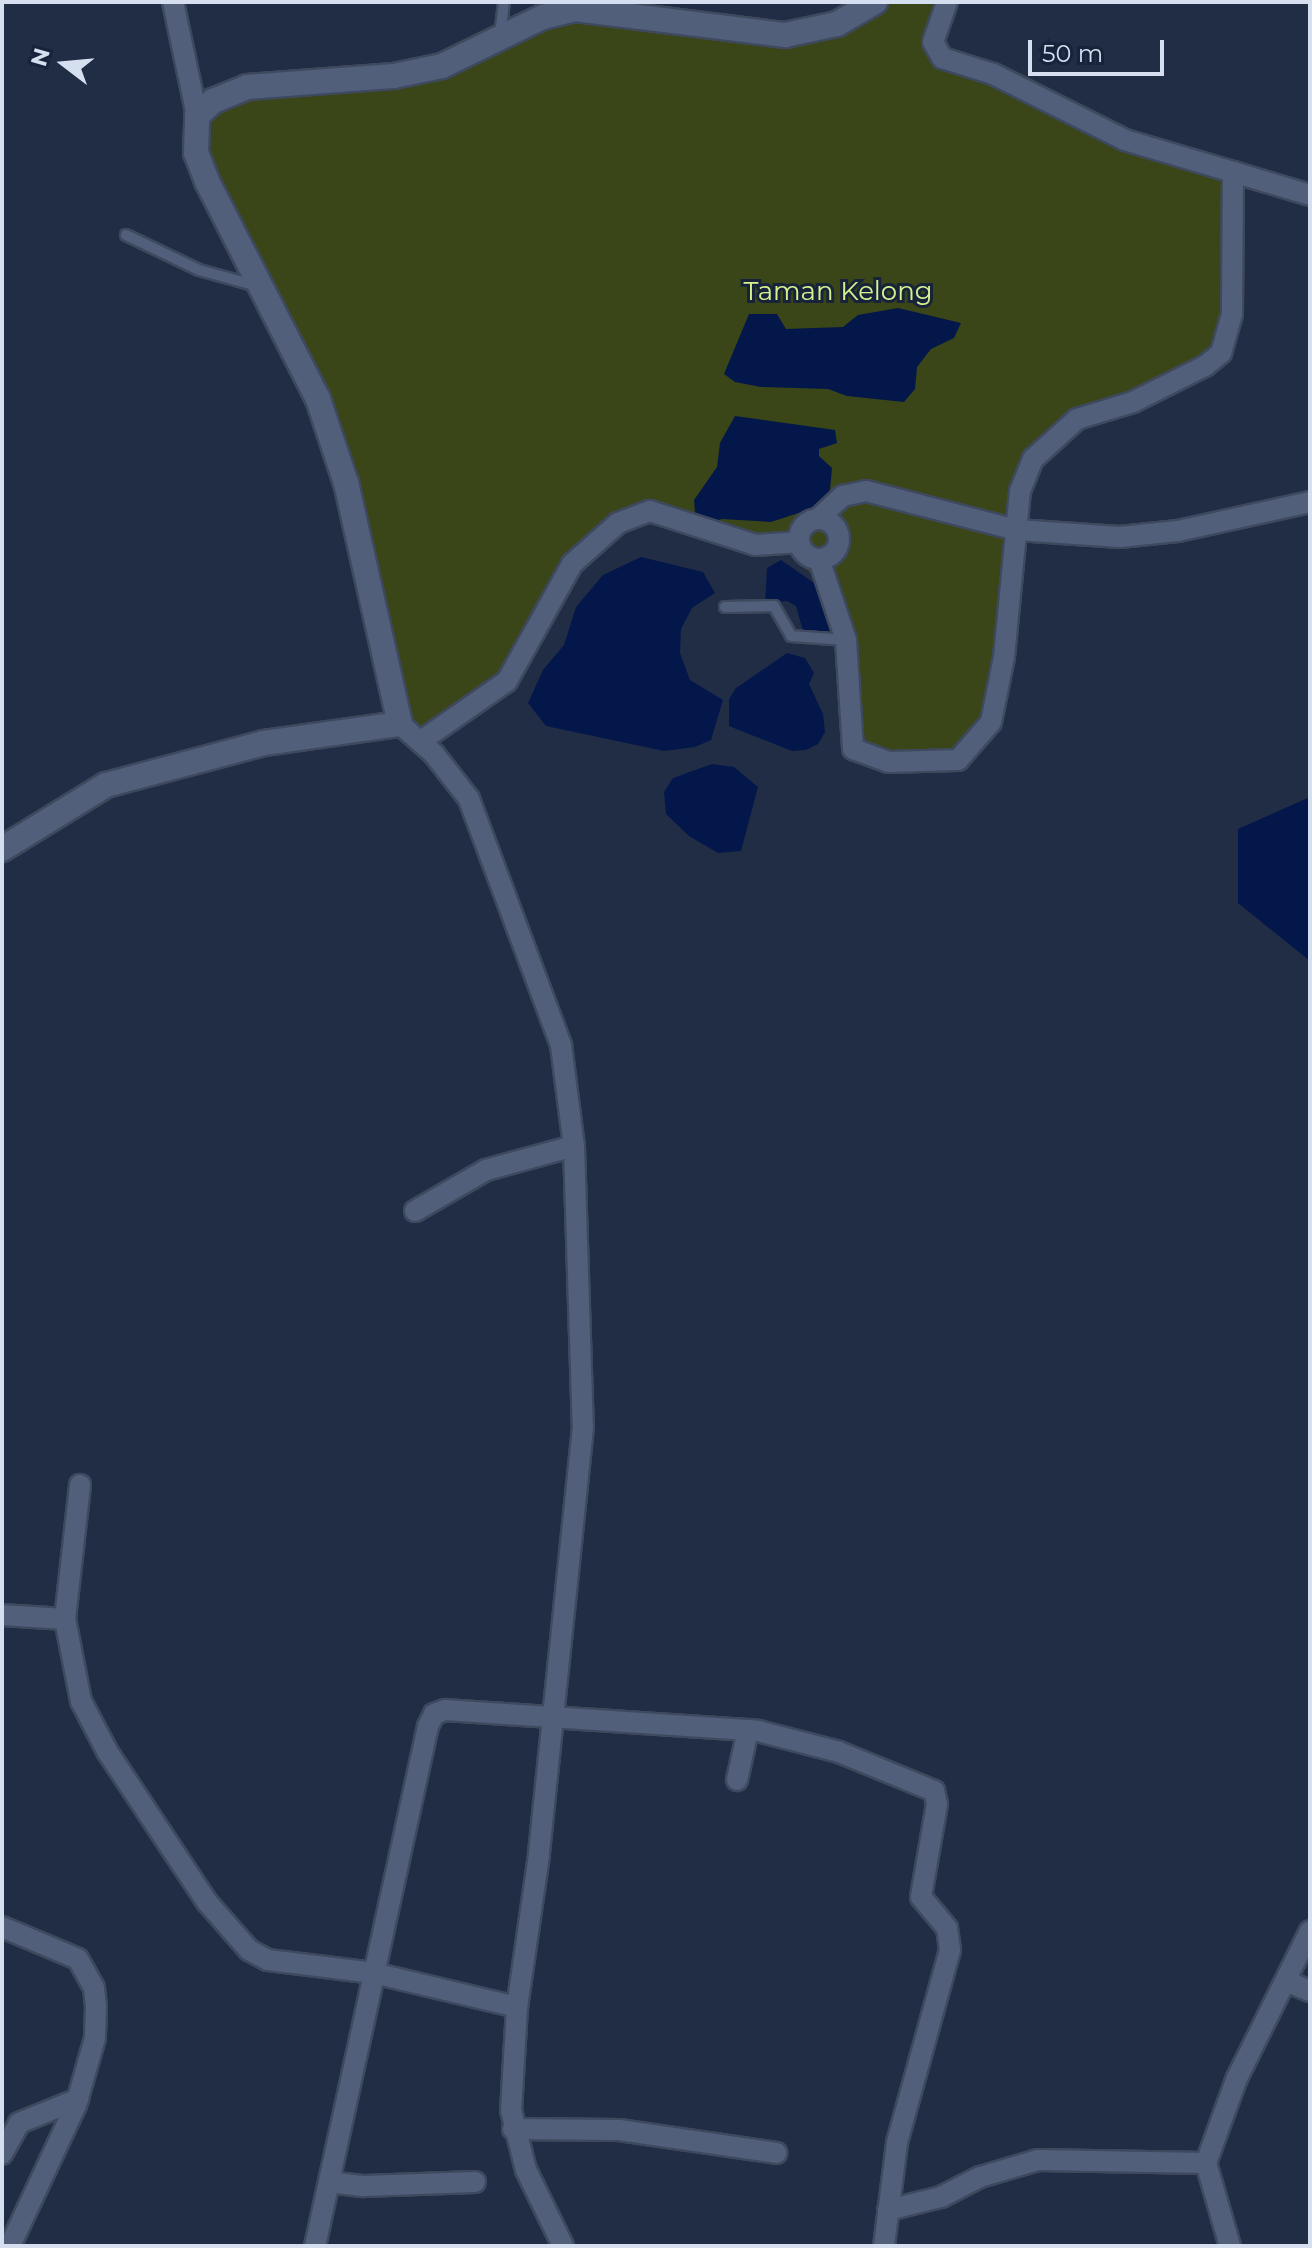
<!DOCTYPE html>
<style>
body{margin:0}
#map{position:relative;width:1312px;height:2248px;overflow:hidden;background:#202d45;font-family:Montserrat,sans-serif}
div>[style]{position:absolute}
.green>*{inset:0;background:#3a4518}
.water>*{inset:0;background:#04174a}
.roads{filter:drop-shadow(2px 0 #3e495e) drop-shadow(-2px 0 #3e495e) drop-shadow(0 2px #3e495e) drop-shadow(0 -2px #3e495e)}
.lane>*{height:10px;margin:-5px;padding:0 5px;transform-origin:5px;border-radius:5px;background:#515f7b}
.street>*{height:20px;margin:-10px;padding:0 10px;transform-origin:10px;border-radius:10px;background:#515f7b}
.street>.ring{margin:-10px;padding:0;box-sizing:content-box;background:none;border:20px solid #515f7b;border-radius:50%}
.secondary>*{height:24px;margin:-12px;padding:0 12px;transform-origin:12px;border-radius:12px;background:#515f7b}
span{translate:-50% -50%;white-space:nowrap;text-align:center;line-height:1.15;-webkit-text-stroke:6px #17233a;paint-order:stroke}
.park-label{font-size:26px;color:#d7f18e}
.frame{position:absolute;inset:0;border:4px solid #d6dfef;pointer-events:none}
.north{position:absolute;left:24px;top:24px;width:80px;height:80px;-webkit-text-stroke:6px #17233a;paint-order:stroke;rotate:286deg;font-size:22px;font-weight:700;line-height:32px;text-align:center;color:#d6dfef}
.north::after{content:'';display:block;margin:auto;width:28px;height:36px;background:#d6dfef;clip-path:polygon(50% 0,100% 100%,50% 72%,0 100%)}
.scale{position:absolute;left:1028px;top:40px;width:136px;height:36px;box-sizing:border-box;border:4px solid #d6dfef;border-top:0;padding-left:10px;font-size:24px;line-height:28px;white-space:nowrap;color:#d6dfef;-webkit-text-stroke:6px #17233a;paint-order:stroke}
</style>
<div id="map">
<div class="green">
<div style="clip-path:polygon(875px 2px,948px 2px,935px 48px,1090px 124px,1233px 172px,1233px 288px,1205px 366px,1103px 408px,1024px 479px,991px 722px,945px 763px,888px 762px,849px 741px,833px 593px,780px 546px,650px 511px,599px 538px,492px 695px,457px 718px,434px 754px,400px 723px,346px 483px,193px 133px,247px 87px,394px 76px,575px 9px,813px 32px)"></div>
</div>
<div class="water">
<div style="clip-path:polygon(898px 308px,961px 323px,954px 338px,931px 349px,917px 367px,915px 389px,904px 402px,847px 396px,828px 389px,761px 387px,735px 382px,724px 374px,749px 314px,777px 314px,786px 329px,843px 327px,858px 315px)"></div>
<div style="clip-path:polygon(735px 416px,835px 430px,837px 443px,819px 449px,819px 456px,832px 468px,830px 490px,817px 507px,771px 522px,722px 519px,705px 524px,695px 513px,694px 500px,717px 467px,720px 443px)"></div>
<div style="clip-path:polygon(641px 557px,703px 572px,715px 593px,692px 608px,681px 629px,680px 653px,690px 680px,723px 700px,711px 740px,695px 747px,664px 751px,546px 726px,528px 703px,543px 670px,564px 645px,576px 607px,603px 575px)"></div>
<div style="clip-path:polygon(781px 560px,824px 590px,840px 638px,803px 631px,796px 606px,787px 601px,765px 603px,767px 568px)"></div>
<div style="clip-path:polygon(787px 653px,805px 658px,814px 673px,809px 684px,823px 714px,825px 732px,818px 744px,806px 750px,792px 751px,729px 726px,729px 699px,736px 688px)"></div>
<div style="clip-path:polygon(712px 764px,734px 767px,758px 787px,741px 851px,718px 853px,689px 836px,666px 814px,664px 792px,673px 778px)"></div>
<div style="clip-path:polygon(1310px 797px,1310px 961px,1238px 903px,1238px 829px)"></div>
</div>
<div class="roads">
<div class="lane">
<div style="left:500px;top:35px;width:33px;rotate:-83deg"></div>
<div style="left:126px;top:235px;width:81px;rotate:25.6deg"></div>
<div style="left:199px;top:270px;width:60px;rotate:15.4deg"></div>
<div style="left:725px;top:607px;width:49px;rotate:-1.2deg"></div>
<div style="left:774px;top:606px;width:34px;rotate:60deg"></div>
<div style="left:791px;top:636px;width:55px;rotate:4.2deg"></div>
</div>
<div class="street">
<div style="left:173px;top:2px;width:116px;rotate:78.1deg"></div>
<div style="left:1233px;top:172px;width:80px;rotate:16.6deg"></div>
<div style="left:819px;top:518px;width:33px;rotate:-43deg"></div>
<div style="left:843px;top:496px;width:24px;rotate:-12deg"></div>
<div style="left:866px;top:491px;width:156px;rotate:14.5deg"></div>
<div style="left:1017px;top:530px;width:103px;rotate:3.9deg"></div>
<div style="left:1120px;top:537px;width:58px;rotate:-5.9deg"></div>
<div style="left:1178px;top:531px;width:135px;rotate:-12.4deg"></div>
<div class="ring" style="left:799px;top:519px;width:20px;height:20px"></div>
<div style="left:819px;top:559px;width:85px;rotate:71.6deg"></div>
<div style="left:846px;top:640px;width:109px;rotate:86.3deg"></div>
<div style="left:853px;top:749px;width:37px;rotate:20deg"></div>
<div style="left:888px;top:762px;width:70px;rotate:-1.6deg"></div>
<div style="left:958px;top:760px;width:50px;rotate:-49deg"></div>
<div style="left:991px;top:722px;width:66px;rotate:-78.7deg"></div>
<div style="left:1004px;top:657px;width:167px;rotate:-84.5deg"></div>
<div style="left:1020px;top:491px;width:35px;rotate:-68deg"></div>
<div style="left:1033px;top:459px;width:59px;rotate:-42.3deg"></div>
<div style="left:1077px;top:419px;width:59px;rotate:-16.9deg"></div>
<div style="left:1133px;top:402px;width:80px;rotate:-26.6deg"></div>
<div style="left:1205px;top:366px;width:21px;rotate:-39deg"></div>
<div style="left:1221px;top:353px;width:41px;rotate:-74.2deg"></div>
<div style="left:1232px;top:314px;width:142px;rotate:-89.6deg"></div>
<div style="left:1233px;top:172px;width:113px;rotate:-163.5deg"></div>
<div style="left:1125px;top:140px;width:148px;rotate:-153.4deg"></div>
<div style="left:993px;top:74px;width:53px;rotate:-162.6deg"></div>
<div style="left:942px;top:58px;width:18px;rotate:-119deg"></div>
<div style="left:933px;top:42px;width:42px;rotate:-70.7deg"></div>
<div style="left:400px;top:724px;width:45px;rotate:41.4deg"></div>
<div style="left:434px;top:754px;width:57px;rotate:52.1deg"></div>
<div style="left:469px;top:799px;width:263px;rotate:69.5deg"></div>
<div style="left:561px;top:1045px;width:102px;rotate:82.7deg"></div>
<div style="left:574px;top:1146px;width:281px;rotate:88.2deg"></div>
<div style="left:583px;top:1427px;width:430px;rotate:95.9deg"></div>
<div style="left:539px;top:1855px;width:154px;rotate:98.2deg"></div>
<div style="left:517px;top:2007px;width:103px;rotate:93.3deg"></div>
<div style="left:511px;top:2110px;width:62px;rotate:76deg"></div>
<div style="left:526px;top:2170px;width:85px;rotate:64deg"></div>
<div style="left:421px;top:741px;width:105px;rotate:-34.9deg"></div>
<div style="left:507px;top:681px;width:134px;rotate:-60.9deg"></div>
<div style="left:572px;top:564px;width:62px;rotate:-41.7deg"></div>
<div style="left:618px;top:523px;width:34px;rotate:-21deg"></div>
<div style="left:650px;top:511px;width:111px;rotate:17.8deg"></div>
<div style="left:756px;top:545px;width:43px;rotate:-4deg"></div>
<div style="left:415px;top:1211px;width:82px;rotate:-30deg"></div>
<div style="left:486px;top:1170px;width:91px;rotate:-15.3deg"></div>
<div style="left:2px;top:1615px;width:63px;rotate:3.6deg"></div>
<div style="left:65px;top:1619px;width:135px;rotate:-83.6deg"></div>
<div style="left:65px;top:1619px;width:84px;rotate:79deg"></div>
<div style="left:81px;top:1701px;width:56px;rotate:62.5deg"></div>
<div style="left:107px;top:1751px;width:181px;rotate:56.5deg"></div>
<div style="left:207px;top:1902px;width:64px;rotate:48.8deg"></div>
<div style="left:249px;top:1950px;width:21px;rotate:28deg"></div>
<div style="left:268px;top:1960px;width:107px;rotate:7deg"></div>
<div style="left:374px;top:1973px;width:147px;rotate:13.4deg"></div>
<div style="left:737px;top:1780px;width:51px;rotate:-77.6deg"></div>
<div style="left:2px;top:1927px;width:82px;rotate:22.8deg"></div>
<div style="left:78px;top:1959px;width:33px;rotate:61deg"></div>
<div style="left:94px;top:1988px;width:19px;rotate:84deg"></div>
<div style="left:96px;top:2007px;width:31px;rotate:92deg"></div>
<div style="left:95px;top:2038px;width:70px;rotate:105.8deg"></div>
<div style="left:76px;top:2105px;width:156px;rotate:115.1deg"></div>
<div style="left:1286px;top:1981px;width:26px;rotate:23deg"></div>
<div style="left:513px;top:2129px;width:106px;rotate:0.5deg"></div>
<div style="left:619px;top:2130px;width:159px;rotate:8.3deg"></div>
<div style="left:2px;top:2154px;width:35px;rotate:-61deg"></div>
<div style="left:19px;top:2123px;width:64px;rotate:-22.1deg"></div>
<div style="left:1206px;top:2163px;width:90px;rotate:-70deg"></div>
<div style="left:1237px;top:2078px;width:164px;rotate:-63.6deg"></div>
<div style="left:329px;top:2182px;width:35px;rotate:7deg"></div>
<div style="left:364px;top:2186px;width:111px;rotate:-2.1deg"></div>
<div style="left:888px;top:2210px;width:55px;rotate:-13.8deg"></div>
<div style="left:941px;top:2197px;width:44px;rotate:-27.1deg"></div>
<div style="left:980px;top:2177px;width:60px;rotate:-16.3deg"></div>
<div style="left:1038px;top:2160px;width:168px;rotate:1deg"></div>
<div style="left:1206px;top:2163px;width:86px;rotate:73.9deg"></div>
<div style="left:315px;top:2246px;width:532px;rotate:-77.74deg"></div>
<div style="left:428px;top:1726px;width:13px;rotate:-63deg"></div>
<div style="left:434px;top:1714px;width:12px;rotate:-20deg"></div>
<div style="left:445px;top:1710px;width:314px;rotate:3.8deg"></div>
<div style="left:758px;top:1731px;width:84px;rotate:14.5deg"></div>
<div style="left:839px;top:1752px;width:103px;rotate:22.3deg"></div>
<div style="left:934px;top:1791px;width:13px;rotate:77deg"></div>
<div style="left:937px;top:1804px;width:94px;rotate:99.8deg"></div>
<div style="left:921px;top:1897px;width:40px;rotate:50deg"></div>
<div style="left:947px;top:1928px;width:22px;rotate:82deg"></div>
<div style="left:950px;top:1950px;width:200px;rotate:105.4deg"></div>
<div style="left:897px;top:2143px;width:104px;rotate:97.2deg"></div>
</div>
<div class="secondary">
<div style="left:2px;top:849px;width:122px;rotate:-31.6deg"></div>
<div style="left:106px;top:785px;width:163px;rotate:-14.9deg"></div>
<div style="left:264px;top:743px;width:137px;rotate:-8deg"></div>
<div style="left:400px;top:724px;width:247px;rotate:-102.6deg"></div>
<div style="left:346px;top:483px;width:89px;rotate:-108.4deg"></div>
<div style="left:318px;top:399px;width:245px;rotate:-117deg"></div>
<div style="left:207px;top:181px;width:30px;rotate:-111deg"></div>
<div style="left:196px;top:153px;width:37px;rotate:-88deg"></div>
<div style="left:197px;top:116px;width:22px;rotate:-43deg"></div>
<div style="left:213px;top:101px;width:37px;rotate:-22deg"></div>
<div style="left:247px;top:87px;width:147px;rotate:-4.3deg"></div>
<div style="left:394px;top:76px;width:49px;rotate:-11.8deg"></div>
<div style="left:442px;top:66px;width:112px;rotate:-25.9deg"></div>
<div style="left:543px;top:17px;width:33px;rotate:-14deg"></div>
<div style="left:575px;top:9px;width:212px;rotate:7.1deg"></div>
<div style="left:785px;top:35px;width:53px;rotate:-11.9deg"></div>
<div style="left:837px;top:24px;width:44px;rotate:-30.1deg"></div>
</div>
</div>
<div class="park-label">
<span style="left:838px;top:292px">Taman Kelong</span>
</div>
<div class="frame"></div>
<div class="north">N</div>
<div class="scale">50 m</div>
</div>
